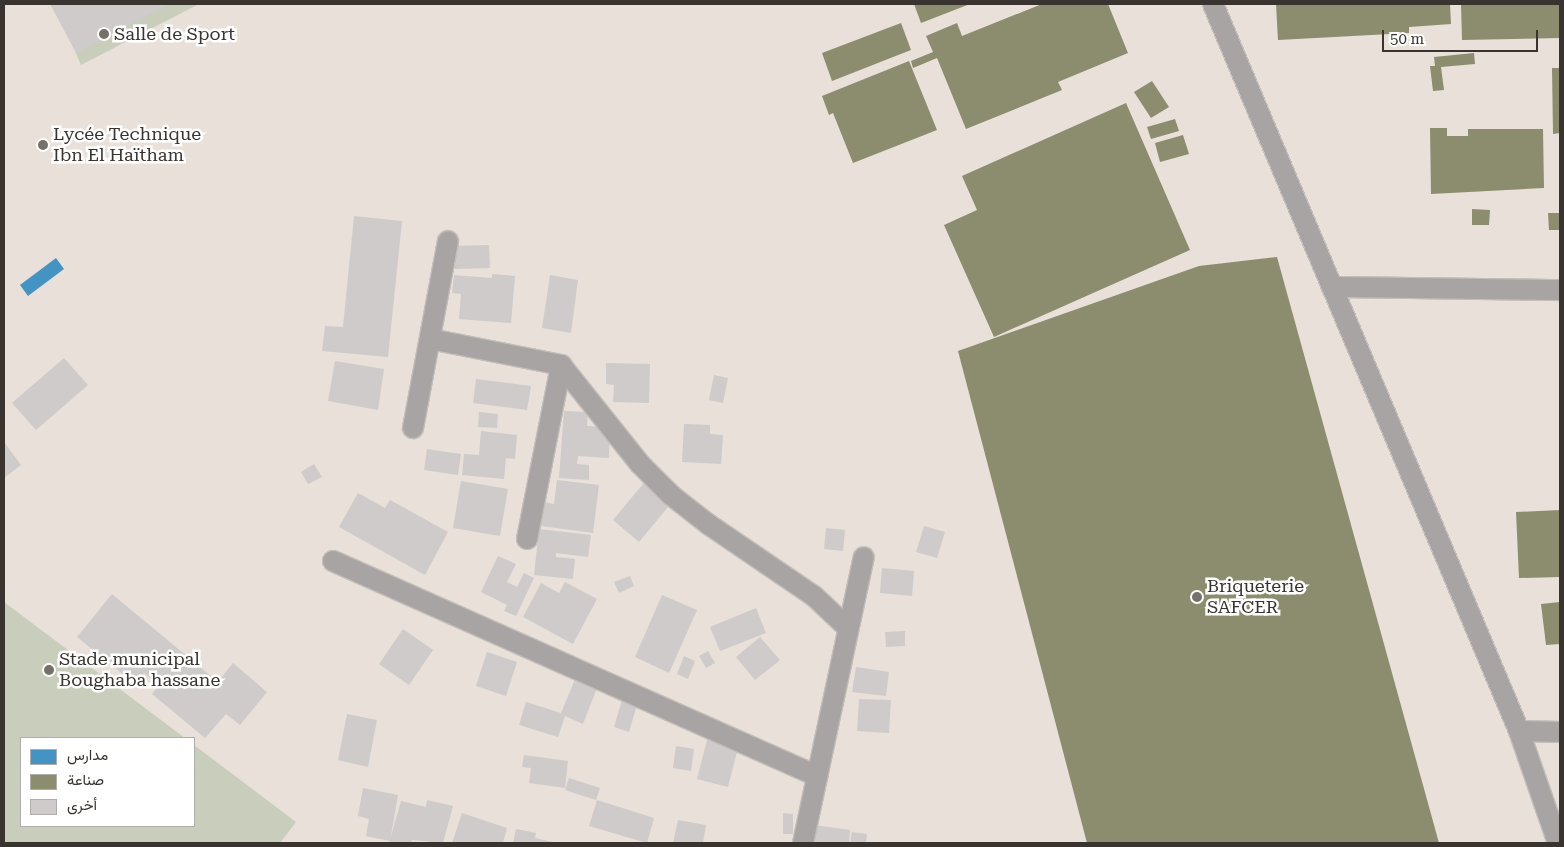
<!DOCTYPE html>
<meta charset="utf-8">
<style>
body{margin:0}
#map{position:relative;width:1564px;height:847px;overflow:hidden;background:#e8e0d9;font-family:"Roboto Serif",Vazirmatn,serif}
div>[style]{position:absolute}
.green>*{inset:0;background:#c9cebc}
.schools>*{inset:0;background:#4393c3}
.industry>*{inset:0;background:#8c8c6e}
.building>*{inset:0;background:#cecbca}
.roads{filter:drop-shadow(1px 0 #c3beb9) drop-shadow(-1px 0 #c3beb9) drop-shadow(0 1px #c3beb9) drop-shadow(0 -1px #c3beb9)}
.minor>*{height:20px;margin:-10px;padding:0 10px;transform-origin:10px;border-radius:10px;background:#a7a4a3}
.dots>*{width:14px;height:14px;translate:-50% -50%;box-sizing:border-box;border:2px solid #fff;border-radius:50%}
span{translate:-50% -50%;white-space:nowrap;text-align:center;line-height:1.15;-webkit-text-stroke:5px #fff;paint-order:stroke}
.poi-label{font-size:18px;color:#39342f}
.left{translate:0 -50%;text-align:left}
.frame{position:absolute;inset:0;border:5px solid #39342f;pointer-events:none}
.legend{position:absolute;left:20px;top:737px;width:175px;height:90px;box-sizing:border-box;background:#fff;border:1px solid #b0aeac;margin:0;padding:6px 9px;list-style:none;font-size:15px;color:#39342f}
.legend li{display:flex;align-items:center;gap:10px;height:25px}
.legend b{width:25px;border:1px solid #b0aeac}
.scale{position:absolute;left:1382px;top:30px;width:156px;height:22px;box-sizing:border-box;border:2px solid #39342f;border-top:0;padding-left:6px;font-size:15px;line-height:18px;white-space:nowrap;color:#39342f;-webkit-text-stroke:4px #fff;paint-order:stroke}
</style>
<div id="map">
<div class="green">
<div style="clip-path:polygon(55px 4px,199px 4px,81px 65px)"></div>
<div style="clip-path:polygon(4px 602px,185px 738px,21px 738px,21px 826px,194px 826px,194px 745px,296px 822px,280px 843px,4px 843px)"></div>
</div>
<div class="schools">
<div style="clip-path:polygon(56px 258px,64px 269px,28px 296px,20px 285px)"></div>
</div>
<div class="industry">
<div style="clip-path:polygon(914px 4px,970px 4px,921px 23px)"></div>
<div style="clip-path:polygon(1042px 4px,1108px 4px,1128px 53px,1058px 82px,1062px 90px,966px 129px,937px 58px,913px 68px,911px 61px,933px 52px,926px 36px,957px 23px,962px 36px)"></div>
<div style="clip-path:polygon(1276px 4px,1450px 4px,1451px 24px,1409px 27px,1409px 33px,1278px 40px)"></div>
<div style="clip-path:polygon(1461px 4px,1560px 4px,1560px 38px,1462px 40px)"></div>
<div style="clip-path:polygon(901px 23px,911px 50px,832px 81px,822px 53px)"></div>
<div style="clip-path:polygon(1474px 53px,1475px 64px,1441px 67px,1444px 90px,1433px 91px,1430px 66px,1435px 66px,1434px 57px)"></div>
<div style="clip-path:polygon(909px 61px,937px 130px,853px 163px,833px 113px,829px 115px,822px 96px)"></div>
<div style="clip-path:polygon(1552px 68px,1560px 68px,1560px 133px,1553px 134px)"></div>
<div style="clip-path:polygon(1152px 81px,1169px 107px,1151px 118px,1134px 92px)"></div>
<div style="clip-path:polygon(1126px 103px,1190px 250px,994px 337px,944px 225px,977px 210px,962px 176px)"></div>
<div style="clip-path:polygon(1175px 119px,1179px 131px,1151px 139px,1147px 127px)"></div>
<div style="clip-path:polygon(1430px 128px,1447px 128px,1447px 136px,1468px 136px,1468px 129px,1543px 129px,1544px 188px,1431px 194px)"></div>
<div style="clip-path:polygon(1183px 135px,1189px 154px,1160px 162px,1155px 143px)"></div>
<div style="clip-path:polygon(1472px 209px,1490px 210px,1489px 225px,1472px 225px)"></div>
<div style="clip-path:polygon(1548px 213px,1560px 213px,1560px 230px,1549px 230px)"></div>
<div style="clip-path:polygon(1277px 257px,1439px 843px,1087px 843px,958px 351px,1199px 266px)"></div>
<div style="clip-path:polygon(1560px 510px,1560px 577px,1519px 578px,1516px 512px)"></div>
<div style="clip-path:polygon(1560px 602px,1560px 644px,1546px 645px,1541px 604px)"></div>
</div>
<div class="building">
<div style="clip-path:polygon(50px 4px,169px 4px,76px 53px)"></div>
<div style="clip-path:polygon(354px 216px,402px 221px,388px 357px,322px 351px,325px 326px,343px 327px)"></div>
<div style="clip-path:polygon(489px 245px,490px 268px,455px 269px,454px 246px)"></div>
<div style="clip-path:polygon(492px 274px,515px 276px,511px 323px,459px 319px,461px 294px,452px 293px,454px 275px,492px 278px)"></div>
<div style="clip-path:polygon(550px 275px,578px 280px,571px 333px,542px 328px)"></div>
<div style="clip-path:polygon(64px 358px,88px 385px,36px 430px,12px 403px)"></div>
<div style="clip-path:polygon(335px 361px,384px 369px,378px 410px,328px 401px)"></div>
<div style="clip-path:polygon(606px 363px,650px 364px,649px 403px,613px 402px,614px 385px,606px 384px)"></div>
<div style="clip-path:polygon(714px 375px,728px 378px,723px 403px,709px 400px)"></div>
<div style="clip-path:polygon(476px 379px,531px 386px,527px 410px,473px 403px)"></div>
<div style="clip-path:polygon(564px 411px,588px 412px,587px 426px,610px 427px,609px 458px,578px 456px,577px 464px,589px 465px,589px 480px,559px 478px)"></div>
<div style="clip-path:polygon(479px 412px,498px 414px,497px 428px,478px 427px)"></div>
<div style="clip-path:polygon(684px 424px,710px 425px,710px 434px,723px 435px,721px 464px,682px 462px)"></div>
<div style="clip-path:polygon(481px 431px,517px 435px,515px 459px,506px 458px,504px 479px,462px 475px,464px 454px,479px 455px)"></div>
<div style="clip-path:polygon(4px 442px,21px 465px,4px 478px)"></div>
<div style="clip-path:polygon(427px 449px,461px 454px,458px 475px,424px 470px)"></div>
<div style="clip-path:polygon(314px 464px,322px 477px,308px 484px,301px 472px)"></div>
<div style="clip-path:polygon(647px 479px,673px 501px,639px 542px,613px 520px)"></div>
<div style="clip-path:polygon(557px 480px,599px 485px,593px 533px,541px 526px,544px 502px,554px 504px)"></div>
<div style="clip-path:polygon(461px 481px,508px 489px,500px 536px,453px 528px)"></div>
<div style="clip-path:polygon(358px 493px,385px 508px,390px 500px,448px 532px,425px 575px,339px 527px)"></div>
<div style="clip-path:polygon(924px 526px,945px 532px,937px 558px,916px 552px)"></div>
<div style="clip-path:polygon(826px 528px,845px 530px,843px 551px,824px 549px)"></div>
<div style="clip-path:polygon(539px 529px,591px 535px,588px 557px,556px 553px,556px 557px,575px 559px,573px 579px,534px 575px)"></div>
<div style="clip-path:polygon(498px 556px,516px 564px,507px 582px,517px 587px,524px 573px,534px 578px,516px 616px,504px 611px,507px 605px,481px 592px)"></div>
<div style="clip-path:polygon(882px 568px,914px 571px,912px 596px,880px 593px)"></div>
<div style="clip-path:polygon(630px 576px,634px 586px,619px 593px,614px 582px)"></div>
<div style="clip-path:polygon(565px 582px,597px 599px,573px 644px,523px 617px,541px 583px,559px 593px)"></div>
<div style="clip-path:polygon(112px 594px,218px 682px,233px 663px,267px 692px,240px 725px,226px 714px,205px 738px,152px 694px,159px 685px,144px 673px,135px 684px,77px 637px)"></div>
<div style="clip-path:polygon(662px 595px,697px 610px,669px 673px,635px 657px)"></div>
<div style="clip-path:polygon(756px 608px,766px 633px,720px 651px,710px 627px)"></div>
<div style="clip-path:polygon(403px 629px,433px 650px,409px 685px,379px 664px)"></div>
<div style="clip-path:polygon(905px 631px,905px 646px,886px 647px,885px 632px)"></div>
<div style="clip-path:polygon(760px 637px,780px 660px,755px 680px,736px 657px)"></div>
<div style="clip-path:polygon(708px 651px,715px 663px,706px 668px,699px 656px)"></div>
<div style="clip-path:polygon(487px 652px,517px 662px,506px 696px,476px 686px)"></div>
<div style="clip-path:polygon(684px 656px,695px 661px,688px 679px,677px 674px)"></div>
<div style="clip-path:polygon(856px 667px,889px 672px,886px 696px,852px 692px)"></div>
<div style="clip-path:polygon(578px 672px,600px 680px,583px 724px,565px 716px,558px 737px,519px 725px,526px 702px,561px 713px)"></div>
<div style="clip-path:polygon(625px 690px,656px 714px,636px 708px,629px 732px,614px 727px)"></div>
<div style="clip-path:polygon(859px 699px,891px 700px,889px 733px,857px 731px)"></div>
<div style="clip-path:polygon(347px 714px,377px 720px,368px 767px,338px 760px)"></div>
<div style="clip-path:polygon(708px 736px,739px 744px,728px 787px,697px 779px)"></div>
<div style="clip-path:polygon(676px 746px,694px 749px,691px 771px,673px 768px)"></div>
<div style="clip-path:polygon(524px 755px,568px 761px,565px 788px,529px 783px,531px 768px,522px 767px)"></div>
<div style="clip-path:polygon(569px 778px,600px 788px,596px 800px,565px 790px)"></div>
<div style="clip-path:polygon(363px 788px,398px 795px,390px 841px,366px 836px,369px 819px,358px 816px)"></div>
<div style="clip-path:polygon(427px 800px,453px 806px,443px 843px,412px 840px,411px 843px,389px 843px,401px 801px,426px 807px)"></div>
<div style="clip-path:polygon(597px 800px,654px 818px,647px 843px,589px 826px)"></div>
<div style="clip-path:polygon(462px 813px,507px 828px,503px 843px,452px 843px)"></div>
<div style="clip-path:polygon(783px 813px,793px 814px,793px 834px,783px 834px)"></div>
<div style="clip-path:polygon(678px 820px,706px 825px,703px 843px,673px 843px)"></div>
<div style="clip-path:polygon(814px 825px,850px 830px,849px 843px,812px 843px)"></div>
<div style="clip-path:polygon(516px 829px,536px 833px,535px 838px,557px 843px,513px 843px)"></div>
<div style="clip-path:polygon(852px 832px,867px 834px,866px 843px,850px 843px)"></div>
</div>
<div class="roads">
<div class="minor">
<div style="left:1213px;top:4px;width:789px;rotate:67.17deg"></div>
<div style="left:1519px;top:731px;width:119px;rotate:70.8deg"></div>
<div style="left:1332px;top:287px;width:228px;rotate:0.8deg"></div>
<div style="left:430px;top:339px;width:134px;rotate:11.2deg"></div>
<div style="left:561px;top:365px;width:127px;rotate:51.4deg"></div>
<div style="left:640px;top:464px;width:44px;rotate:45deg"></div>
<div style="left:671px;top:495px;width:47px;rotate:38.1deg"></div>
<div style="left:708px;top:524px;width:128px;rotate:34.2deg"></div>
<div style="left:814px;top:596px;width:47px;rotate:43.3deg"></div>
<div style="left:413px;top:428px;width:190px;rotate:-79.4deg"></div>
<div style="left:527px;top:539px;width:177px;rotate:-78.9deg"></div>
<div style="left:333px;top:561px;width:530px;rotate:23.95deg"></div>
<div style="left:1519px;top:731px;width:41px;rotate:1.4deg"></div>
<div style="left:803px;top:843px;width:292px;rotate:-78deg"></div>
</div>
</div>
<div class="dots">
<div style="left:104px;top:34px;background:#76706a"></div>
<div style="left:43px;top:145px;background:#76706a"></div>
<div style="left:1197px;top:597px;background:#76706a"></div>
<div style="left:49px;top:670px;background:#76706a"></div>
</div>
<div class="poi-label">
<span class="left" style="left:114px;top:34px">Salle de Sport</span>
<span class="left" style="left:53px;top:145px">Lycée Technique<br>Ibn El Haïtham</span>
<span class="left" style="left:1207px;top:597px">Briqueterie<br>SAFCER</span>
<span class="left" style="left:59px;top:670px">Stade municipal<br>Boughaba hassane</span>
</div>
<div class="frame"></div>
<ul class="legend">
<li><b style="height:14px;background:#4393c3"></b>مدارس</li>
<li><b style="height:14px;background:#8c8c6e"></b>صناعة</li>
<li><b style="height:14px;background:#cecbca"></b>أخرى</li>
</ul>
<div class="scale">50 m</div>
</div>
